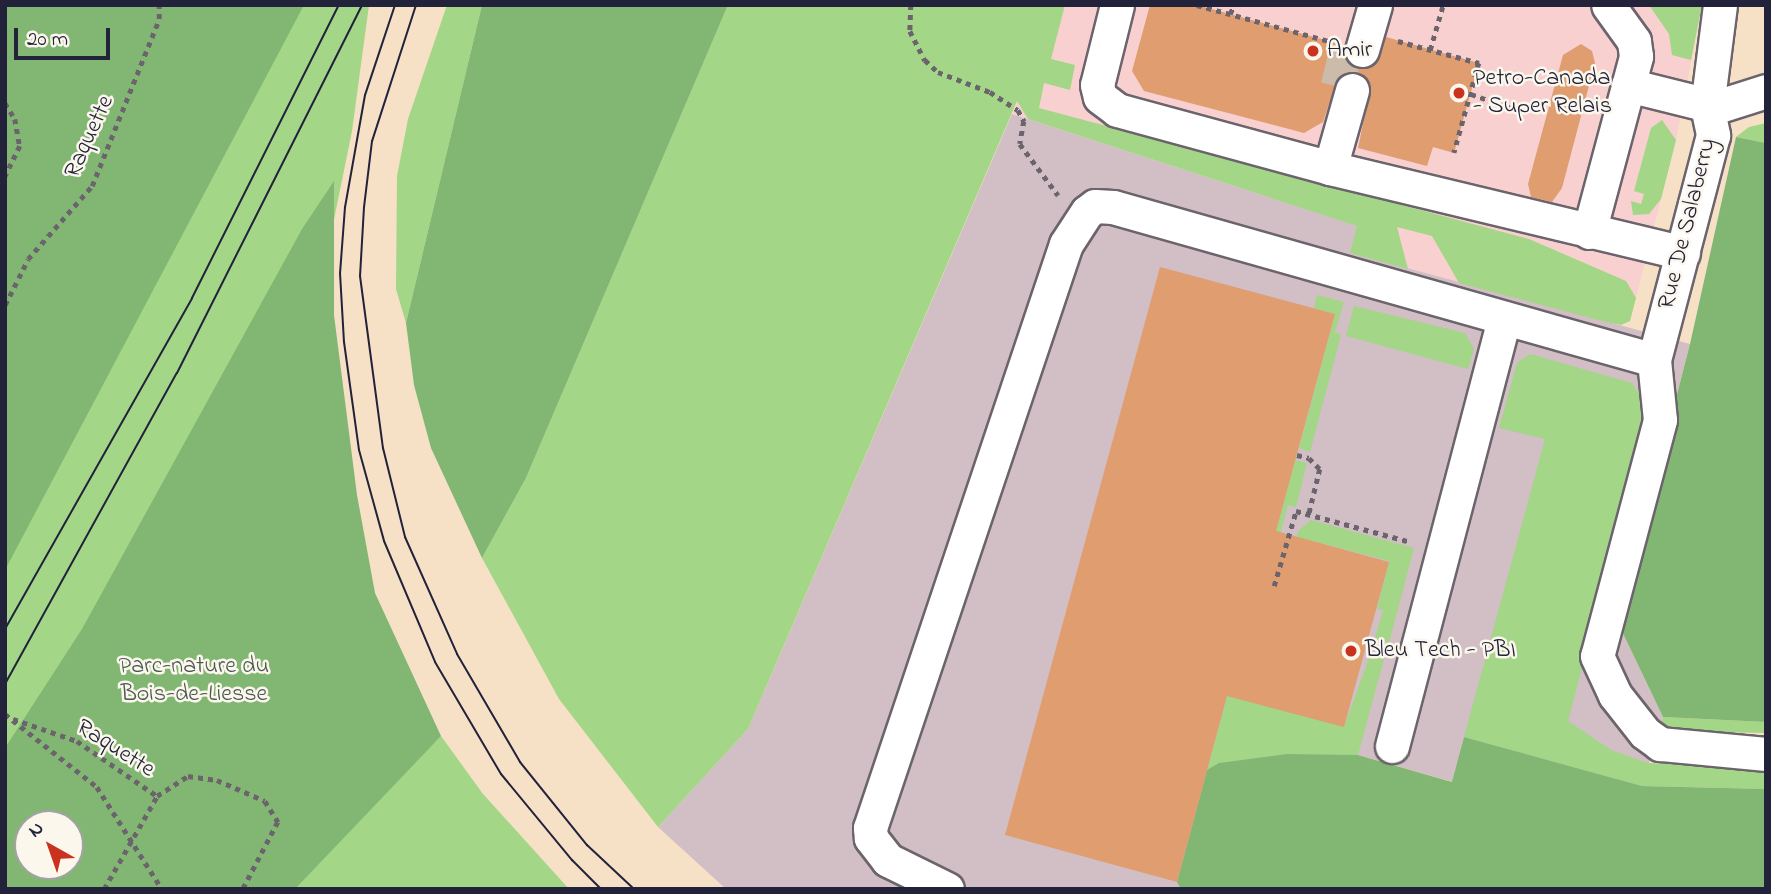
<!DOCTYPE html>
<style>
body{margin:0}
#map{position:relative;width:1771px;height:894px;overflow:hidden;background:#f6e0c6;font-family:"Indie Flower",sans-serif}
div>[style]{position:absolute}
.built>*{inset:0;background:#f7d0cf}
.industrial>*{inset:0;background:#d2bec5}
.green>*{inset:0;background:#a3d686}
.forest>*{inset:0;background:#82b773}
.building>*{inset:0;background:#df9d70}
.minor-tunnel>*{height:33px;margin-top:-16.5px;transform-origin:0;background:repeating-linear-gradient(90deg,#ccbaaa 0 33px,transparent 0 50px)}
.path>*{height:4.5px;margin-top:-2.25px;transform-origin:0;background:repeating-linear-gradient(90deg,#6c646c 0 5px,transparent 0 10px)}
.roads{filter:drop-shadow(2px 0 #6c646c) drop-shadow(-2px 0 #6c646c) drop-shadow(0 2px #6c646c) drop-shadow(0 -2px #6c646c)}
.minor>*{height:33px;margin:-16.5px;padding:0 16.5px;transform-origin:16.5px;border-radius:16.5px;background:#fff}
.tram>*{height:2px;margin:-1px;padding:0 1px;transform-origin:1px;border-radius:1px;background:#22223b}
.dots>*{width:19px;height:19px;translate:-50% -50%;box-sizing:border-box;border:4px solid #fbf7ec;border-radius:50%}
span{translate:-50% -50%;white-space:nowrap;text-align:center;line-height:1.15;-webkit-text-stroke:5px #fbf7ec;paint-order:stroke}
.poi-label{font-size:24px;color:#22223b}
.left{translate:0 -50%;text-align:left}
.street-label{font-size:24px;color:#22223b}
.park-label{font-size:24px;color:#495852}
.frame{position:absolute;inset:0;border:7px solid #22223b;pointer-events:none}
.north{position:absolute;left:14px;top:810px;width:70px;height:70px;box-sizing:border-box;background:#fbf7ec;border:2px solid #a4a2a5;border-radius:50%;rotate:320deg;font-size:19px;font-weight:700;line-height:28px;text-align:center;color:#22223b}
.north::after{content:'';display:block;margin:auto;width:24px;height:32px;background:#c8321e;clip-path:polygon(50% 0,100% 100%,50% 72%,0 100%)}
.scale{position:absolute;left:14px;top:28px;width:96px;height:32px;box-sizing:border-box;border:4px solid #22223b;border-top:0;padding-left:9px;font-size:21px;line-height:24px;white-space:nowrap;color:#22223b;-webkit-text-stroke:5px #fbf7ec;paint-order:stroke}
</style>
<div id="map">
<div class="built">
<div style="clip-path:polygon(1052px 5px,1702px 5px,1676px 140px,1630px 321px,1621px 325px,1350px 253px,1357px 226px,1012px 114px)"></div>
</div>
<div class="industrial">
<div style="clip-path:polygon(1012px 114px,1358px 226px,1351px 253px,1690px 344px,1618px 623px,1663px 717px,1642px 786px,1464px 737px,1453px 782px,1358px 755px,1318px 889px,726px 889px,658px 827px,748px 729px)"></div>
</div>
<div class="green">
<div style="clip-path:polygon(evenodd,5px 5px,369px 5px,352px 131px,325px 264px,361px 591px,435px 742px,441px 736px,483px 794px,569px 889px,5px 889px,5px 5px,28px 824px,70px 824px,70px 866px,28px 866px,28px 824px)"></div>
<div style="clip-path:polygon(447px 5px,482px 5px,406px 323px,396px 289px,397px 176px,408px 119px)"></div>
<div style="clip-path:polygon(728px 5px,1065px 5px,1051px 59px,1075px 65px,1070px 90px,1044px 83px,1039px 108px,1529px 239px,1626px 281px,1636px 298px,1630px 321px,1621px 325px,1606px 322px,1459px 283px,1432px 236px,1397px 227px,1408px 269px,1350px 253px,1357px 226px,1028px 119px,1017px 101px,748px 729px,658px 827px,559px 699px,482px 558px,526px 478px)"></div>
<div style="clip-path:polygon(1649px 5px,1702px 5px,1691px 60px,1672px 55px,1669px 34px)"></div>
<div style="clip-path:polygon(1662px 120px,1676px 140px,1661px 199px,1649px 214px,1633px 215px,1631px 201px,1641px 204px,1644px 194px,1634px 191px,1651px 128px)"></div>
<div style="clip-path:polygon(1766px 123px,1766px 143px,1736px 137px,1749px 127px)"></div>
<div style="clip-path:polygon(1317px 295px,1344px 302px,1335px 332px,1341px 335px,1310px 452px,1299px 448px,1335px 314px,1314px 308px)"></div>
<div style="clip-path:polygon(1354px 306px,1465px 333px,1474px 349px,1468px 369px,1346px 336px)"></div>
<div style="clip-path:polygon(1530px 354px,1632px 383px,1645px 404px,1642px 440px,1568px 721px,1611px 750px,1648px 763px,1766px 767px,1766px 789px,1642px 786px,1464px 737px,1545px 439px,1499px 428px,1517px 363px)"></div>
<div style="clip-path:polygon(1295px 460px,1307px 463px,1296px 507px,1288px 505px,1267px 584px,1262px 583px)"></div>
<div style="clip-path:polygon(1311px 520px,1414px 548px,1389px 643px,1375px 638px,1383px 610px,1377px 609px,1389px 561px,1313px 541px,1299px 593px,1284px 589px,1298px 531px)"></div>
<div style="clip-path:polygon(1241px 645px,1344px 727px,1370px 655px,1384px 659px,1358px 755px,1287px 754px,1219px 763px,1207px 770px)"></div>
<div style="clip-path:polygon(1663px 717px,1766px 722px,1766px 733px,1659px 731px)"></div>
</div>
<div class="forest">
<div style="clip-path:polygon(5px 5px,304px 5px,5px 570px)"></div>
<div style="clip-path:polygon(482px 5px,728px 5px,526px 478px,482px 558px,431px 448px,414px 385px,406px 323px)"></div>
<div style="clip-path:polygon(1736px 137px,1766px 143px,1766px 722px,1663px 717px,1618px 623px,1690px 344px)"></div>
<div style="clip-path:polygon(evenodd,334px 181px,334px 315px,357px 495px,375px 593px,441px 736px,295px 889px,5px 889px,5px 748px,82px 629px,302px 229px,334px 181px,28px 824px,70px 824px,70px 866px,28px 866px,28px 824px)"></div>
<div style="clip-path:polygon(1464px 737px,1642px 786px,1766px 789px,1766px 889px,1181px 889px,1177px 882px,1207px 770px,1219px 763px,1287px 754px,1358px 755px,1452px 782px)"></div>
</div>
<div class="building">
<div style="clip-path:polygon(1150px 5px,1197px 5px,1343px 45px,1348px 63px,1357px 69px,1376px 63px,1386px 37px,1479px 63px,1454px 153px,1433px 147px,1427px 166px,1358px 148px,1371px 86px,1357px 71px,1338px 77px,1323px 122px,1304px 133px,1144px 91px,1132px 71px)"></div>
<div style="clip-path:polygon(1581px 44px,1592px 51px,1595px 63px,1562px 188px,1552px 202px,1531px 197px,1528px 184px,1563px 55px)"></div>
<div style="clip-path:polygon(1160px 267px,1335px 314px,1276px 531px,1389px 562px,1344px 727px,1227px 696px,1177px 882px,1005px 835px)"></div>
</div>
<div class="minor-tunnel">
<div style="left:1337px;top:86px;width:41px;rotate:-76deg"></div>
</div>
<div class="path">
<div style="left:911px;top:5px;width:26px;rotate:92deg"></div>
<div style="left:910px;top:31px;width:33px;rotate:63deg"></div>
<div style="left:925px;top:60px;width:18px;rotate:43deg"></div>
<div style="left:938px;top:72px;width:56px;rotate:21deg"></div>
<div style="left:990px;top:92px;width:33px;rotate:33deg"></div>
<div style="left:1018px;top:110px;width:13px;rotate:61deg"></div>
<div style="left:1024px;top:121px;width:23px;rotate:100deg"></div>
<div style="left:1020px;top:144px;width:64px;rotate:53.3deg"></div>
<div style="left:1197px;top:5px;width:140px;rotate:15.3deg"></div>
<div style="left:1230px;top:14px;width:10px;rotate:-66deg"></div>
<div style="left:1398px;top:41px;width:84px;rotate:15.2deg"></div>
<div style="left:1479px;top:63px;width:93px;rotate:105.5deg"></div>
<div style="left:1430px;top:50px;width:47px;rotate:-73.9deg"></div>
<div style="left:1471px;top:94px;width:54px;rotate:19.4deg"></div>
<div style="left:5px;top:103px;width:19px;rotate:58deg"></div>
<div style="left:15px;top:119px;width:27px;rotate:80deg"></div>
<div style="left:20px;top:146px;width:34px;rotate:116deg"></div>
<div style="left:5px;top:305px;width:51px;rotate:-63.4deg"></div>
<div style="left:28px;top:259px;width:97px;rotate:-48.8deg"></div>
<div style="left:92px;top:186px;width:180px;rotate:-68.1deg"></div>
<div style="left:159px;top:19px;width:14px;rotate:-90deg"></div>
<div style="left:1297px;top:455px;width:12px;rotate:14deg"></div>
<div style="left:1309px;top:458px;width:16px;rotate:45deg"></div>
<div style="left:1320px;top:469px;width:46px;rotate:103.7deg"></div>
<div style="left:1274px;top:586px;width:78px;rotate:-73.7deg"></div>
<div style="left:1296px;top:511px;width:119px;rotate:15.1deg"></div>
<div style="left:1367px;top:645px;width:18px;rotate:16deg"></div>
<div style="left:5px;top:714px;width:117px;rotate:38.4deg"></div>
<div style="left:97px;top:787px;width:121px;rotate:57.5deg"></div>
<div style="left:13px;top:719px;width:68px;rotate:19deg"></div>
<div style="left:77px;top:741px;width:97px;rotate:34.5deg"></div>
<div style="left:157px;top:796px;width:37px;rotate:-33deg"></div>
<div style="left:188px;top:776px;width:29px;rotate:8deg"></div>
<div style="left:217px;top:780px;width:52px;rotate:23.6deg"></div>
<div style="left:265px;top:801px;width:25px;rotate:58deg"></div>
<div style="left:278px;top:822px;width:76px;rotate:117.6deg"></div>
<div style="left:104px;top:889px;width:107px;rotate:-60.3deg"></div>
</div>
<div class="roads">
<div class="minor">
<div style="left:1117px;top:5px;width:82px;rotate:104deg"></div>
<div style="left:1097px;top:85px;width:12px;rotate:76deg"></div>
<div style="left:1100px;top:97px;width:21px;rotate:37deg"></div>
<div style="left:1117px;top:110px;width:221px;rotate:15.2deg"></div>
<div style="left:1330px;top:168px;width:363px;rotate:13.5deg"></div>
<div style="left:1720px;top:5px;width:102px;rotate:97.3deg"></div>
<div style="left:1707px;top:106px;width:30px;rotate:78deg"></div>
<div style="left:1713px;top:135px;width:233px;rotate:104.7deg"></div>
<div style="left:1654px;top:360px;width:60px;rotate:84.3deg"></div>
<div style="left:1660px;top:420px;width:244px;rotate:104.9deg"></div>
<div style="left:1597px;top:656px;width:43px;rotate:65.2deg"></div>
<div style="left:1615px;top:695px;width:48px;rotate:51.7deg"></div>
<div style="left:1645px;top:733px;width:19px;rotate:36deg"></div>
<div style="left:1660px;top:744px;width:106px;rotate:5.4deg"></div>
<div style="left:1362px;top:50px;width:47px;rotate:-73.9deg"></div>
<div style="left:1628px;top:85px;width:91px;rotate:14deg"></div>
<div style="left:1716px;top:107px;width:52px;rotate:-17.7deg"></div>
<div style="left:1330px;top:168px;width:81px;rotate:-74.2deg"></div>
<div style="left:1589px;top:232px;width:182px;rotate:-75deg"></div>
<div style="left:1636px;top:56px;width:15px;rotate:-98deg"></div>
<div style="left:1634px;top:41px;width:44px;rotate:-125.8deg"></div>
<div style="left:1392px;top:746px;width:441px;rotate:-75.3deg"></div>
<div style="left:947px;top:889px;width:66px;rotate:-153.8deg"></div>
<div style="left:888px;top:860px;width:28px;rotate:-128deg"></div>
<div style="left:871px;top:838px;width:10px;rotate:-96deg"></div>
<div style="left:870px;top:828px;width:616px;rotate:-71.45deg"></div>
<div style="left:1066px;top:244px;width:38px;rotate:-57deg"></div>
<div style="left:1087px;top:212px;width:10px;rotate:-37deg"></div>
<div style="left:1095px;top:206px;width:18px;rotate:3deg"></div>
<div style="left:1113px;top:207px;width:562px;rotate:15.79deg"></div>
</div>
</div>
<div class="tram">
<div style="left:395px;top:5px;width:95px;rotate:108.4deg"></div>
<div style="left:365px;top:95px;width:114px;rotate:100.1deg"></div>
<div style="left:345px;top:207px;width:66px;rotate:94.3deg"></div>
<div style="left:340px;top:273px;width:69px;rotate:86.7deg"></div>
<div style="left:344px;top:342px;width:109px;rotate:82.1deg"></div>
<div style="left:359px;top:450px;width:94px;rotate:74.6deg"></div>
<div style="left:384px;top:541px;width:131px;rotate:67.1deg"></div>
<div style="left:435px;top:662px;width:130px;rotate:59.5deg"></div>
<div style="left:501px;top:774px;width:112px;rotate:50.5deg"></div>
<div style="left:572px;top:860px;width:41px;rotate:45deg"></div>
<div style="left:416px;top:5px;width:143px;rotate:107.9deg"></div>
<div style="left:372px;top:141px;width:66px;rotate:96.9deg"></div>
<div style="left:364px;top:207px;width:69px;rotate:93.3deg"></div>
<div style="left:360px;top:276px;width:174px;rotate:82.4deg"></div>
<div style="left:383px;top:448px;width:92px;rotate:76.1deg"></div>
<div style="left:405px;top:537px;width:128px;rotate:66deg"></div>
<div style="left:457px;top:654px;width:125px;rotate:59.7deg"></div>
<div style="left:520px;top:762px;width:107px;rotate:51.1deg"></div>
<div style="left:587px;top:845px;width:64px;rotate:43.1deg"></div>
<div style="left:5px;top:629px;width:380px;rotate:-60.5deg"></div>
<div style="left:192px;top:298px;width:328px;rotate:-63.4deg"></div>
<div style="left:5px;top:684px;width:355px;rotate:-61.1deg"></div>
<div style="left:177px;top:373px;width:412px;rotate:-63.3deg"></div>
</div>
<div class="dots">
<div style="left:1313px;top:51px;background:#c8321e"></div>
<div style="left:1459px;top:93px;background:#c8321e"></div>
<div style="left:1351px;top:651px;background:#c8321e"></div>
</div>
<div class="poi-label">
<span class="left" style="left:1327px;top:51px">Amir</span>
<span class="left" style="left:1473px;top:93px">Petro-Canada<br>- Super Relais</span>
<span class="left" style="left:1365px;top:651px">Bleu Tech - PBI</span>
</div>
<div class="street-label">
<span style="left:90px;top:137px;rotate:-66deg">Raquette</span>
<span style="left:1688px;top:224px;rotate:-76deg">Rue De Salaberry</span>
<span style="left:115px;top:749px;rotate:32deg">Raquette</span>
</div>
<div class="park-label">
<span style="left:194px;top:681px">Parc-nature du<br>Bois-de-Liesse</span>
</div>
<div class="frame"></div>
<div class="north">N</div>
<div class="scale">20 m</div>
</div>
